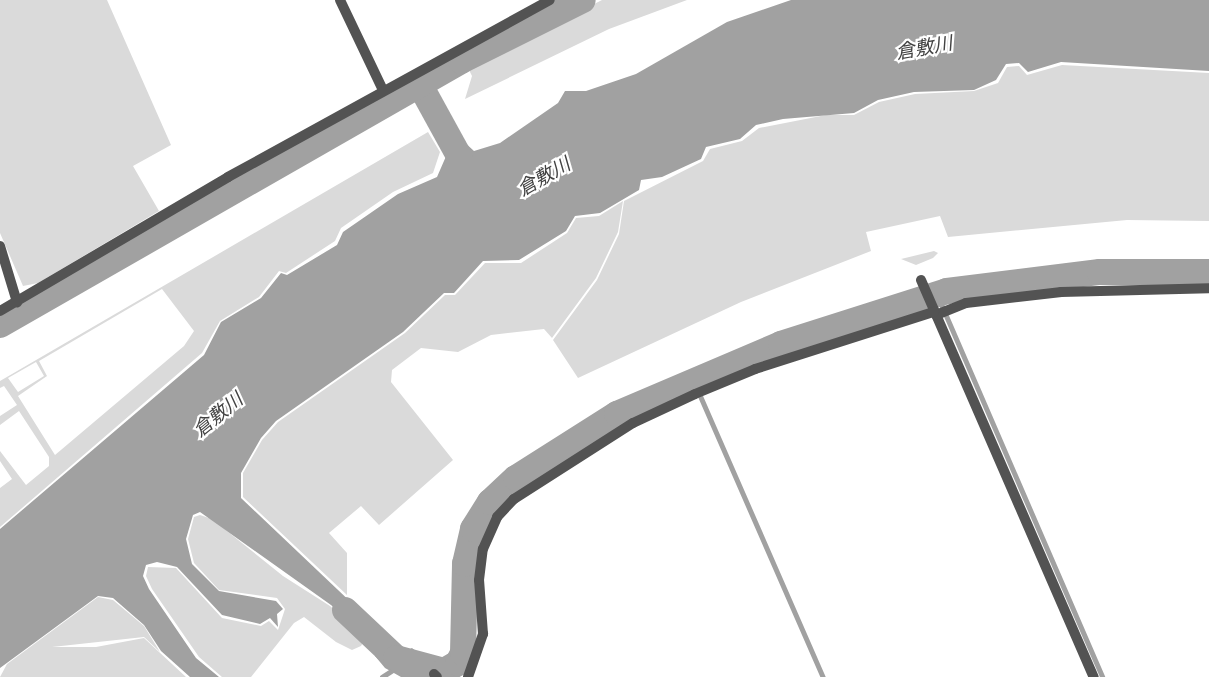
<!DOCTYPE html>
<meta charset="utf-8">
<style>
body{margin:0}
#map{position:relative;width:1209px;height:677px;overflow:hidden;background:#fff;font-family:Roboto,"Noto Sans JP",sans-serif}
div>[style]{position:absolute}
.green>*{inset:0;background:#dadada}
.water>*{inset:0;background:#a1a1a1}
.stream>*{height:4.5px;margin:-2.25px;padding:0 2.25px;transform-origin:2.25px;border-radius:2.25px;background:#a1a1a1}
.river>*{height:26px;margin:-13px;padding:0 13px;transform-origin:13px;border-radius:13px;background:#a1a1a1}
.street>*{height:10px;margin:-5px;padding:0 5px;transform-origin:5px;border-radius:5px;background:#535353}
span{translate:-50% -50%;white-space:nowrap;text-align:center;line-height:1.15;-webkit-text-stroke:4.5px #fff;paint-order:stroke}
.water-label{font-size:19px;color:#424242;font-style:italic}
</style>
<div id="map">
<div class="green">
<div style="clip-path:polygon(0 0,107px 0,171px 145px,133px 166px,159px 211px,38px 283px,23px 286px,0 233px)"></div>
<div style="clip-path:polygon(602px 0,687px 0,609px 29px,465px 99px,472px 76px,468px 68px)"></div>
<div style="clip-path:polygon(1062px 65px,1209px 73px,1209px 221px,1127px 220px,948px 237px,940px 216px,866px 232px,871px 251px,741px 302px,578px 378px,553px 340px,597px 280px,619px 234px,624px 201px,703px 161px,710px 149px,742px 141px,759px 128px,826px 115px,854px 115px,879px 102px,915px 94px,974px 91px,998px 83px,1007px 67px,1019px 66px,1027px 75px)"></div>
<div style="clip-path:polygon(evenodd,428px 132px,440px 152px,433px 173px,393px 192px,341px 228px,335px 241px,286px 273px,279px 271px,259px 297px,220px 321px,202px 353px,0 527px,0 488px,12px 479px,0 461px,0 451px,26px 485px,49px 466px,49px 457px,19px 411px,0 425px,0 416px,17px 405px,4px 386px,0 388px,0 381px,428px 132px,162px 289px,194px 331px,184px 346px,55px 455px,18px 396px,47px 376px,39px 361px,162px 289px,428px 132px,36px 362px,44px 376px,18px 392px,8px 378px,36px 362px)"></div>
<div style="clip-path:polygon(623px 201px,618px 232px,596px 278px,552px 338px,544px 329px,491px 335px,458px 352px,421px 348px,392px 370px,391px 382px,453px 460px,379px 525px,361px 506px,329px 533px,347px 553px,347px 595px,243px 497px,243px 473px,262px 440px,278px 422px,405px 333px,445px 295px,455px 295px,485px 263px,521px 263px,567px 233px,576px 218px,599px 216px)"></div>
<div style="clip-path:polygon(934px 251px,938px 253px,933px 258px,916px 265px,901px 259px)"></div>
<div style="clip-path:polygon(200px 515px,212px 519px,283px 576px,330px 606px,366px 638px,361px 646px,352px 650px,336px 642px,304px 617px,294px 623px,251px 677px,222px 677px,199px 657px,152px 589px,146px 576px,148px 567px,176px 568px,222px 618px,261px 626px,269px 621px,278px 630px,285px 609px,277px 598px,219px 590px,194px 563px,188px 539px,194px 517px)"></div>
<div style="clip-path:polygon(98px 597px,113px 600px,144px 626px,160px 652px,144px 637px,52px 647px,96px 647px,144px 638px,186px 677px,0 677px,7px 664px)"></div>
</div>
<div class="water">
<div style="clip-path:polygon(791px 0,1209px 0,1209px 71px,1061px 62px,1028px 72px,1019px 63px,1006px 64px,996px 80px,974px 90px,914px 92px,878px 100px,854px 113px,783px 119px,756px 125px,740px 139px,706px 147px,701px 159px,662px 177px,641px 180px,639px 190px,600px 213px,575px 216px,566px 231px,519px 260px,483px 261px,454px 293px,444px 293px,403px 332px,276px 421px,261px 438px,241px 473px,241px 498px,377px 627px,368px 637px,331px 605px,200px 512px,193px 515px,186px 539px,192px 564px,219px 591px,276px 601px,283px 609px,277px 614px,278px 627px,270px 618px,260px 624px,222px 615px,177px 567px,157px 562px,146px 565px,143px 576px,149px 589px,196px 658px,219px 677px,190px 677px,161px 651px,144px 625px,113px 598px,98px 596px,0 668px,0 529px,204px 355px,221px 322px,261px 298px,281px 273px,287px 275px,337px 245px,343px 232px,398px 194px,437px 177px,447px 154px,438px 134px,440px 127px,449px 128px,474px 151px,500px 143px,558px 103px,565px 91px,586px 91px,636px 74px,727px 22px)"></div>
<div style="clip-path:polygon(388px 634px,406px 651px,412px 648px,426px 659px,426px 677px,401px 677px,385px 668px,375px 656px,376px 646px)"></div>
</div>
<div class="stream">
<div style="left:1207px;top:272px;width:5px;rotate:68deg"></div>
<div style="left:937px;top:294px;width:417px;rotate:66.6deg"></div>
<div style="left:1px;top:319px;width:5px;rotate:79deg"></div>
<div style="left:693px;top:379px;width:325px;rotate:66.4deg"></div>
<div style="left:382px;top:677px;width:17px;rotate:-33deg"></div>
</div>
<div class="river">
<div style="left:420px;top:85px;width:81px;rotate:61.2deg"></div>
<div style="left:0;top:325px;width:531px;rotate:-29.8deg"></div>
<div style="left:461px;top:61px;width:136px;rotate:-26.6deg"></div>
<div style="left:345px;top:610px;width:70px;rotate:43.3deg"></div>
<div style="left:396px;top:658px;width:50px;rotate:15.2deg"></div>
<div style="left:444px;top:671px;width:16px;rotate:-30deg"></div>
<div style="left:458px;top:663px;width:11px;rotate:-63deg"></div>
<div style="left:463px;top:653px;width:89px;rotate:-88.7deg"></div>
<div style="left:465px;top:564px;width:36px;rotate:-77deg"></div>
<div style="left:473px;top:529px;width:32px;rotate:-58deg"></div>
<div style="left:490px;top:502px;width:35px;rotate:-43deg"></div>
<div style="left:516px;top:478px;width:120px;rotate:-32.4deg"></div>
<div style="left:617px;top:414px;width:178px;rotate:-23.1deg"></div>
<div style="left:781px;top:344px;width:174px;rotate:-17.7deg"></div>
<div style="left:947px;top:291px;width:154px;rotate:-7.1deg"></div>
<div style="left:1100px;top:272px;width:109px"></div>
</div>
<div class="street">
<div style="left:340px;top:0;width:100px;rotate:64.5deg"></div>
<div style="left:0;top:246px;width:59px;rotate:73.1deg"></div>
<div style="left:921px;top:280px;width:433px;rotate:66.5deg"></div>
<div style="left:0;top:311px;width:264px;rotate:-30.4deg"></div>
<div style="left:228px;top:177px;width:367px;rotate:-28.8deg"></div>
<div style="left:936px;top:315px;width:32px;rotate:-22deg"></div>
<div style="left:966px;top:303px;width:96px;rotate:-6.6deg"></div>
<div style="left:1061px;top:292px;width:148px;rotate:-1.5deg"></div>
<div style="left:434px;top:674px;width:4px;rotate:45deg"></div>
<div style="left:468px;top:677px;width:46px;rotate:-70.8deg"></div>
<div style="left:483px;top:634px;width:54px;rotate:-94.2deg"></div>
<div style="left:479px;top:580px;width:31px;rotate:-83deg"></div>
<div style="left:483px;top:549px;width:35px;rotate:-66deg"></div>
<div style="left:497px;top:517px;width:25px;rotate:-47deg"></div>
<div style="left:514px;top:499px;width:141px;rotate:-32.6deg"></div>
<div style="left:633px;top:423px;width:68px;rotate:-25.1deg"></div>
<div style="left:695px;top:394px;width:65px;rotate:-22.6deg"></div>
<div style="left:755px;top:369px;width:188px;rotate:-17.7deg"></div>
</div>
<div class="water-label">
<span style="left:924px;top:48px;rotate:-10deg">倉敷川</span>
<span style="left:544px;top:177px;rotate:-30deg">倉敷川</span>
<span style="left:218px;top:415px;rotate:-39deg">倉敷川</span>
</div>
</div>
